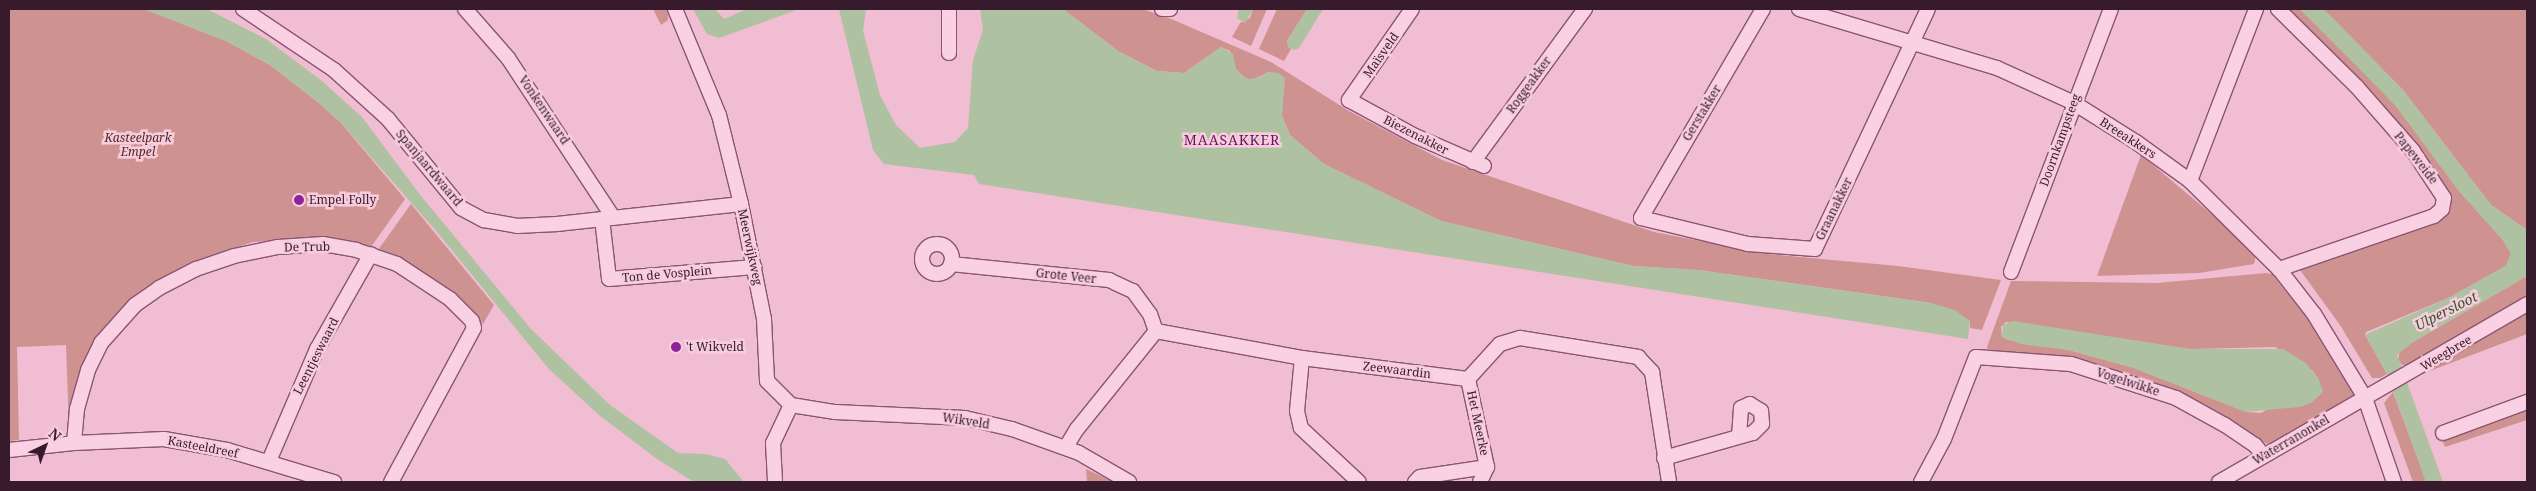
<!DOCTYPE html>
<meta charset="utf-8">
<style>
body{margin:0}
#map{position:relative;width:2536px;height:491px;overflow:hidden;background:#f0bdd2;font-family:"Noto Serif",serif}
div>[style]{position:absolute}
.green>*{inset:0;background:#ce9291}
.water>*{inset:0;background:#aec1a1}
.roads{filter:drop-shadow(1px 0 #895573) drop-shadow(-1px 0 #895573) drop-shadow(0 1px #895573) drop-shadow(0 -1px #895573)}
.street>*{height:14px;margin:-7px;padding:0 7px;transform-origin:7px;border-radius:7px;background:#fad1e2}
.street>.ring{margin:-7px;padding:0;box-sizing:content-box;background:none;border:14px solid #fad1e2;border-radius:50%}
.dots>*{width:14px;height:14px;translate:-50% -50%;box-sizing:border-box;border:2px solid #f7cdde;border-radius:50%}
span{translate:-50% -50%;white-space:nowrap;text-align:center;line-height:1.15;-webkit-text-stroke:5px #f7cdde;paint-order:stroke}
.street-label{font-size:12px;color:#371b2d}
.park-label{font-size:12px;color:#552820;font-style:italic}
.poi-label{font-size:12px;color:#371b2d}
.left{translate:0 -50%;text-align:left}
.neighbourhood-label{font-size:14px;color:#66185e;letter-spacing:1px}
.water-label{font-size:14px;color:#315829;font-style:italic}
.frame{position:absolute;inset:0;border:10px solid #371b2d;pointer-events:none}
.north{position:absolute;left:20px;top:421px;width:50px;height:50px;-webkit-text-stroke:4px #f7cdde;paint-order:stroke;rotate:42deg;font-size:14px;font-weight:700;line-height:20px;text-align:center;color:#371b2d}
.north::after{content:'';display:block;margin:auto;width:18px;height:22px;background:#371b2d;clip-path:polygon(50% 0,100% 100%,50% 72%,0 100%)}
</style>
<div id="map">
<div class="green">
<div style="clip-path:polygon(9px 9px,144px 9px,226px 41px,270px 65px,319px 103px,341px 123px,405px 199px,371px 247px,324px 238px,253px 242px,189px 263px,141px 291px,120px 309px,95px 342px,76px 385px,69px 428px,66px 345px,17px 347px,19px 440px,9px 441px)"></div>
<div style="clip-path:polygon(653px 9px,668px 9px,668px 20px,661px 25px)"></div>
<div style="clip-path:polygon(1063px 9px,1142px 9px,1169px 18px,1271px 62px,1349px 111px,1442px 160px,1654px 232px,1768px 254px,1898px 266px,2001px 280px,1982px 330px,1970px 328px,1970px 321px,1931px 303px,1698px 270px,1633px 266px,1441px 221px,1324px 164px,1290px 135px,1282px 116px,1283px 94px,1269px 72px,1252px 80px,1242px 77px,1235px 69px,1230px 51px,1221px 47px,1184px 73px,1157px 71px,1118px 51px)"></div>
<div style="clip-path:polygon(1253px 9px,1267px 9px,1251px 46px,1232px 37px,1240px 23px,1250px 18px)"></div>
<div style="clip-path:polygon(1277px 9px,1307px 9px,1287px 41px,1291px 49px,1284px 61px,1259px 49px)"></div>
<div style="clip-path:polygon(2283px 9px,2300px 9px,2360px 68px,2396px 106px,2459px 191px,2503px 240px,2511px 254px,2506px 266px,2448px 298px,2366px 332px,2365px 335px,2387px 374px,2380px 378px,2372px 378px,2340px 325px,2300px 270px,2306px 265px,2442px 219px,2449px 208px,2449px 195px,2404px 134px)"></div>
<div style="clip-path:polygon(2323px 9px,2527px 9px,2527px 230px,2491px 205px,2403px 90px)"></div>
<div style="clip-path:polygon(2141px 155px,2234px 233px,2256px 255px,2254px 264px,2199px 273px,2097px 276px)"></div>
<div style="clip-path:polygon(411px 204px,494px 305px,483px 324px,425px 273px,378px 250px)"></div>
<div style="clip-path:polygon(evenodd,2266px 273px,2272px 274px,2306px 317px,2354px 395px,2351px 400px,2271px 446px,2171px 391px,1990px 353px,1987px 347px,2011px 281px,2157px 283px,2266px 273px,2006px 322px,2190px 349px,2275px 347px,2312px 370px,2319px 380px,2261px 413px,2246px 412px,2134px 368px,2069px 350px,2009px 340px,2002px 337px,2001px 327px,2006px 322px)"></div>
<div style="clip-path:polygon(2527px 276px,2527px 298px,2408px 365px,2402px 365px,2398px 360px,2400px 350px,2413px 342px)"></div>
<div style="clip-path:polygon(2527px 310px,2527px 334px,2422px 374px,2421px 371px)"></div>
<div style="clip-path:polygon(2393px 392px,2417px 456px,2426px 482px,2413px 482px,2384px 403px)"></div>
<div style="clip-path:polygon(2527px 407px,2527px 420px,2445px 447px,2442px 439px)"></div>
<div style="clip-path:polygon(1086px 469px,1105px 478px,1112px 482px,1087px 482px)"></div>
</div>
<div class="water">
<div style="clip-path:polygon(144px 9px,207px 9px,266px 39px,322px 81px,362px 117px,421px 196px,531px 329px,610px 405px,678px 453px,706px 454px,725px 459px,744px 482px,694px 482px,657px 459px,599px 415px,548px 368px,437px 232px,341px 123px,319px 103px,270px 65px,226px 41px)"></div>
<div style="clip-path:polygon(693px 9px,715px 9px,724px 19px,747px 9px,799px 9px,719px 38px,707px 34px)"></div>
<div style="clip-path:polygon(839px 9px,866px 9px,863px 31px,880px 95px,896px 125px,920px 148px,955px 142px,968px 128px,973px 60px,983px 30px,980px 9px,1063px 9px,1118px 51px,1157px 71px,1184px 73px,1221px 47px,1233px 54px,1236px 69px,1247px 79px,1258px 78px,1269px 72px,1279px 73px,1285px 78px,1282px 116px,1290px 135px,1324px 164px,1441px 221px,1633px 266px,1698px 270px,1931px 303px,1955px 310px,1970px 321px,1968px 339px,979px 184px,974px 175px,884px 164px,873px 150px)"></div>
<div style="clip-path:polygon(1239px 9px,1253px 9px,1245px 23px,1237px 18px)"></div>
<div style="clip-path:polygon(1307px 9px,1323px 9px,1299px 48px,1294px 50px,1288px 47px,1287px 41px)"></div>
<div style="clip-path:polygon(2300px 9px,2323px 9px,2330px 15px,2403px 90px,2491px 205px,2527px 230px,2527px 276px,2413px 342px,2397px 355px,2443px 482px,2426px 482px,2387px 374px,2365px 335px,2448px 298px,2506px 266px,2511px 254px,2503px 240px,2459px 191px,2396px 106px)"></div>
<div style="clip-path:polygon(2013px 321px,2190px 349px,2283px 349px,2306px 363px,2319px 380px,2323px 392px,2311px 403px,2300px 407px,2246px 412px,2134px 368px,2069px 350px,2021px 344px,2002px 337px,2003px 325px)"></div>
</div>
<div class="roads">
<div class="street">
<div style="left:243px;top:9px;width:110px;rotate:33.8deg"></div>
<div style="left:334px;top:70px;width:73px;rotate:42.2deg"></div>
<div style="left:388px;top:119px;width:115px;rotate:50.6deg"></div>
<div style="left:461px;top:208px;width:26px;rotate:28deg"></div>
<div style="left:484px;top:220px;width:34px;rotate:10deg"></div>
<div style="left:517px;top:226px;width:40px;rotate:-2.9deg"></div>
<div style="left:557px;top:224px;width:185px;rotate:-6.2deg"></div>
<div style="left:465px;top:9px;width:65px;rotate:48.7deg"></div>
<div style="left:508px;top:58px;width:191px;rotate:56.6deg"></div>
<div style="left:675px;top:9px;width:115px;rotate:67.5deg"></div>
<div style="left:719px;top:115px;width:92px;rotate:76.1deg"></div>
<div style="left:741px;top:204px;width:117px;rotate:78.7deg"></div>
<div style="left:764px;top:319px;width:62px;rotate:87.2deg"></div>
<div style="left:767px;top:381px;width:34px;rotate:45deg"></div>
<div style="left:791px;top:405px;width:42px;rotate:115.3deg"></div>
<div style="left:773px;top:443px;width:39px;rotate:87deg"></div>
<div style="left:949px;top:9px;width:44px;rotate:90deg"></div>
<div style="left:1162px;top:9px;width:8px"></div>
<div style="left:1412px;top:9px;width:111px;rotate:124.7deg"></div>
<div style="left:1349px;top:100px;width:75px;rotate:28.6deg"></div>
<div style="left:1415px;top:136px;width:75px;rotate:23.5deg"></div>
<div style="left:1763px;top:9px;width:242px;rotate:120.3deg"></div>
<div style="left:1641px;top:218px;width:110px;rotate:13.7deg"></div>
<div style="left:1748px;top:244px;width:67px;rotate:4.3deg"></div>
<div style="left:1815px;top:249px;width:265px;rotate:-64.8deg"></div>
<div style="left:1799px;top:9px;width:207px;rotate:16.6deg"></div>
<div style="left:1997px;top:68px;width:85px;rotate:24.4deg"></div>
<div style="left:2074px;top:103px;width:73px;rotate:32.2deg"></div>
<div style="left:2136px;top:142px;width:67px;rotate:35.8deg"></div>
<div style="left:2190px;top:181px;width:125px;rotate:44.7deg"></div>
<div style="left:2279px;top:269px;width:57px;rotate:52.1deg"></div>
<div style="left:2314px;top:314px;width:98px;rotate:58.7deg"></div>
<div style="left:2365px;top:398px;width:89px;rotate:71deg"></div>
<div style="left:2278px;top:9px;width:111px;rotate:44.6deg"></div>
<div style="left:2357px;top:87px;width:85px;rotate:48.8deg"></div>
<div style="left:2413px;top:151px;width:56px;rotate:56.6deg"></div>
<div style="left:2444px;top:198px;width:11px;rotate:100deg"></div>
<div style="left:2442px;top:209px;width:11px;rotate:139deg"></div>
<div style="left:2434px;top:216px;width:164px;rotate:161.1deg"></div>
<div style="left:1473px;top:162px;width:190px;rotate:-53.8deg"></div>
<div style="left:2190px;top:181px;width:184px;rotate:-69deg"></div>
<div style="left:602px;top:219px;width:60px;rotate:83.3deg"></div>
<div style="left:609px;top:279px;width:146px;rotate:-4.7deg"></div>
<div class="ring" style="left:922px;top:244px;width:16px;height:16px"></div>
<div style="left:951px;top:264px;width:159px;rotate:5.8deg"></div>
<div style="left:1109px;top:280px;width:26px;rotate:25deg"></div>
<div style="left:1133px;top:291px;width:29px;rotate:54deg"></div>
<div style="left:1150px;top:314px;width:18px;rotate:71deg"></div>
<div style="left:2011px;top:272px;width:281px;rotate:-69.2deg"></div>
<div style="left:1302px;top:358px;width:53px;rotate:95.4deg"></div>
<div style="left:1297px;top:411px;width:17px;rotate:77deg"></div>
<div style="left:1301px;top:428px;width:79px;rotate:43deg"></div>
<div style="left:1468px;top:379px;width:90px;rotate:77.8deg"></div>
<div style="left:1487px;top:467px;width:17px;rotate:115deg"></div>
<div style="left:791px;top:405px;width:45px;rotate:9deg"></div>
<div style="left:835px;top:412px;width:130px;rotate:2.6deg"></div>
<div style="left:965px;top:418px;width:48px;rotate:13.2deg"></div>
<div style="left:1012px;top:429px;width:71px;rotate:19.7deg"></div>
<div style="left:1079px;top:453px;width:58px;rotate:30.1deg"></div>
<div style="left:2443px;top:433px;width:90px;rotate:-20.3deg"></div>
<div style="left:74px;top:443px;width:34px;rotate:-85deg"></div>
<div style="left:77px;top:409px;width:41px;rotate:-74.2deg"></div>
<div style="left:88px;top:370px;width:30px;rotate:-64deg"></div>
<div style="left:101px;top:343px;width:51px;rotate:-48.2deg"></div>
<div style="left:135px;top:305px;width:29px;rotate:-35deg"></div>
<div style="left:159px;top:288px;width:42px;rotate:-27.2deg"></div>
<div style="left:196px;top:269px;width:40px;rotate:-18.9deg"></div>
<div style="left:234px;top:256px;width:45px;rotate:-11.6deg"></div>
<div style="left:278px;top:247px;width:45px;rotate:-3.8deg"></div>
<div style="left:323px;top:244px;width:34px;rotate:10deg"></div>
<div style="left:356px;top:250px;width:43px;rotate:18.9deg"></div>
<div style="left:397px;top:264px;width:64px;rotate:33.4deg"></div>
<div style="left:450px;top:299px;width:31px;rotate:45deg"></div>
<div style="left:472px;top:321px;width:7px;rotate:74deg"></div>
<div style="left:474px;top:328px;width:175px;rotate:118.3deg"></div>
<div style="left:1066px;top:447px;width:21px;rotate:-59deg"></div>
<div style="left:1077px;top:429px;width:126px;rotate:-51.1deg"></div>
<div style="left:1156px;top:331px;width:148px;rotate:10.5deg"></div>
<div style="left:1302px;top:358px;width:167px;rotate:7.2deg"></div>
<div style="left:1468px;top:379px;width:47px;rotate:-47.6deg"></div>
<div style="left:1500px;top:344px;width:21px;rotate:-17deg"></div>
<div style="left:1520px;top:338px;width:120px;rotate:9.1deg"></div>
<div style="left:1638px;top:357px;width:21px;rotate:47deg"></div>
<div style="left:1652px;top:372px;width:111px;rotate:81.2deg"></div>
<div style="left:9px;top:450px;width:65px;rotate:-6.1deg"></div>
<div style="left:74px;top:443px;width:90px;rotate:-2.5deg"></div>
<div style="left:164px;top:439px;width:64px;rotate:9.9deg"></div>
<div style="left:227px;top:450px;width:112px;rotate:16.7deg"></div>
<div style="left:1664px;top:458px;width:92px;rotate:-15.7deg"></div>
<div style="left:1753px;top:433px;width:13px;rotate:-45deg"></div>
<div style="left:1762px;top:424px;width:13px;rotate:-94deg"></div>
<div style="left:1761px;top:411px;width:13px;rotate:-148deg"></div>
<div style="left:1750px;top:404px;width:10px;rotate:156deg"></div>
<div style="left:1741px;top:408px;width:28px;rotate:94deg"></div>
<div style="left:269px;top:461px;width:122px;rotate:-66.8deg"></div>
<div style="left:317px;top:349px;width:109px;rotate:-60.4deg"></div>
<div style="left:1415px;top:482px;width:7px;rotate:-45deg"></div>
<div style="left:1420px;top:477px;width:68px;rotate:-8.5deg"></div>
<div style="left:1921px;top:482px;width:49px;rotate:-61.9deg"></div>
<div style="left:1944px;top:439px;width:88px;rotate:-68.7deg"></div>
<div style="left:1976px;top:357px;width:95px;rotate:4.2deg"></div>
<div style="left:2071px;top:364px;width:110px;rotate:17.9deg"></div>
<div style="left:2176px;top:398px;width:56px;rotate:28.9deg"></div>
<div style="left:2225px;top:425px;width:36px;rotate:34deg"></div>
<div style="left:2255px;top:445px;width:13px;rotate:51deg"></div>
<div style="left:2219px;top:482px;width:356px;rotate:-30deg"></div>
</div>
</div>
<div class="dots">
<div style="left:299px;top:200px;background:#8d229b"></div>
<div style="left:676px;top:347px;background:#8d229b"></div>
</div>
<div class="street-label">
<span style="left:1381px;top:55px;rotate:-55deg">Maïsveld</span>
<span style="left:1529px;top:85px;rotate:-54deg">Roggeakker</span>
<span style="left:544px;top:110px;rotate:56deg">Vonkenwaard</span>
<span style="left:1702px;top:113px;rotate:-59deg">Gerstakker</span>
<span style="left:1416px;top:135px;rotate:27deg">Biezenakker</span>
<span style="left:2128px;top:138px;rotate:33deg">Breeakkers</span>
<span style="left:2060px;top:140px;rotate:-70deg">Doornkampsteeg</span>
<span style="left:2416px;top:158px;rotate:52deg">Papeweide</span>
<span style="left:429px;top:168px;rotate:50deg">Spanjaardwaard</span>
<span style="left:1834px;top:209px;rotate:-64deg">Graanakker</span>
<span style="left:307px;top:247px;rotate:-1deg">De Trub</span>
<span style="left:750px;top:247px;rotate:78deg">Meerwijkweg</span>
<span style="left:667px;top:274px;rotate:-5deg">Ton de Vosplein</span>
<span style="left:1066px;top:276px;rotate:6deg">Grote Veer</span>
<span style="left:2446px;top:353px;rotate:-31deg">Weegbree</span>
<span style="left:316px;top:356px;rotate:-63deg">Leentjeswaard</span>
<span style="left:1397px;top:370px;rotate:7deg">Zeewaardin</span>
<span style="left:2128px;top:382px;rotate:18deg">Vogelwikke</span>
<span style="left:966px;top:421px;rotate:9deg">Wikveld</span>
<span style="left:1478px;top:423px;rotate:78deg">Het Meerke</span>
<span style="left:2291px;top:440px;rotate:-30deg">Waterranonkel</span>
<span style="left:203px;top:447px;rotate:11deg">Kasteeldreef</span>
</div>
<div class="park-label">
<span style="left:138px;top:145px">Kasteelpark<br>Empel</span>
</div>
<div class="poi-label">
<span class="left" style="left:309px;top:200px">Empel Folly</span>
<span class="left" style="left:686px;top:347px">'t Wikveld</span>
</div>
<div class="neighbourhood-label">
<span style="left:1232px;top:140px">MAASAKKER</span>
</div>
<div class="water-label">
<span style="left:2446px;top:311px;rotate:-27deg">Ulpersloot</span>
</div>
<div class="frame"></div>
<div class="north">N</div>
</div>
